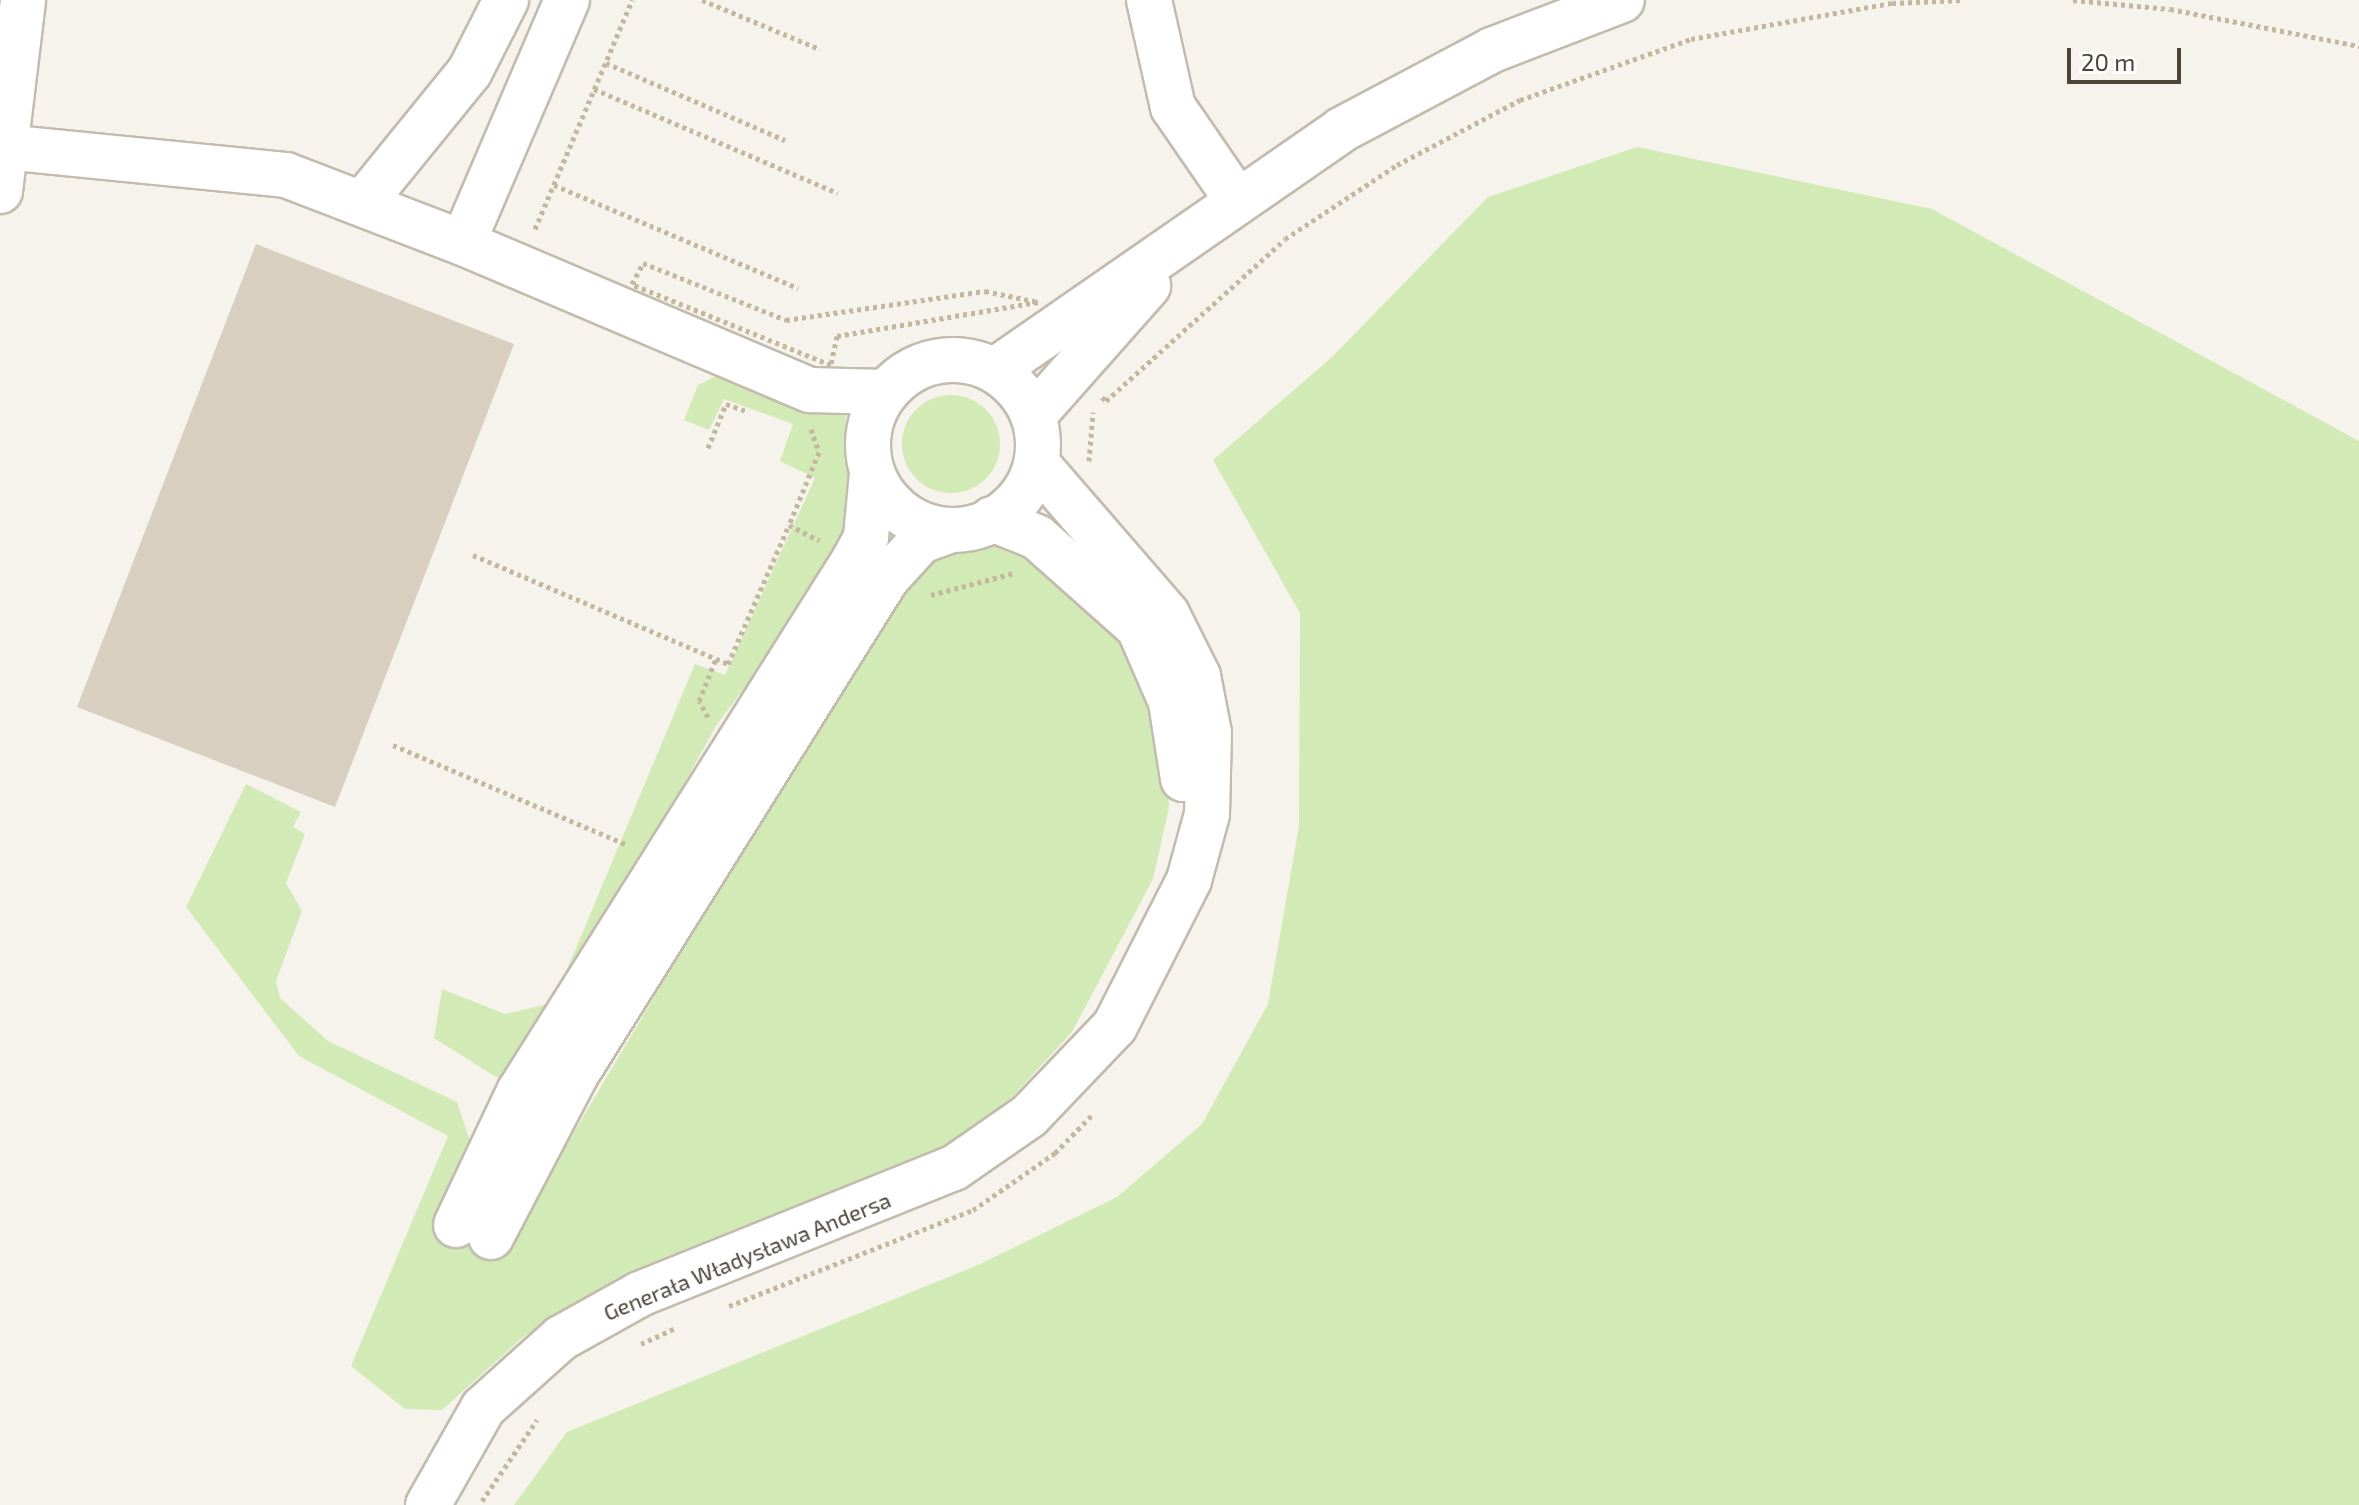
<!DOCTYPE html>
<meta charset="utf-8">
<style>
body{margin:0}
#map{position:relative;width:2359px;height:1505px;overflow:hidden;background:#f6f3ec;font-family:"Exo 2",sans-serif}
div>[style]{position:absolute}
.green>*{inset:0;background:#d2eab5}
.round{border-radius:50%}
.building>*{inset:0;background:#d8cfc1}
.path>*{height:5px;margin-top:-2.5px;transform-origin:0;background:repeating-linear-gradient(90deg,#c4b79f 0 4px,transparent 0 8px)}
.roads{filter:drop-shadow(2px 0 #c2bbae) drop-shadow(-2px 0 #c2bbae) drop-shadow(0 2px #c2bbae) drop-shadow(0 -2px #c2bbae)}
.minor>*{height:44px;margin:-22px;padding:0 22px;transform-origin:22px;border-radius:22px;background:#fff}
.minor>.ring{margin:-22px;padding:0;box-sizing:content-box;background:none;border:44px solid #fff;border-radius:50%}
span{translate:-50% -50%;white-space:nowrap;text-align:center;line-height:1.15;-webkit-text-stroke:7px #fff;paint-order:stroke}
.street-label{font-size:22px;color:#4b4439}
.scale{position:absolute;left:2067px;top:48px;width:114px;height:36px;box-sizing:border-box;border:4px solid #4b4439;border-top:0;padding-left:10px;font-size:24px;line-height:28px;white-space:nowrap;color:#4b4439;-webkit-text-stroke:6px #fff;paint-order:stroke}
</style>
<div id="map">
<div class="green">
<div style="clip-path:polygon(1637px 147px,1932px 209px,2359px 441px,2359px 1505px,514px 1505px,567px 1432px,978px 1265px,1117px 1197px,1202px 1124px,1268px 1004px,1299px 826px,1300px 613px,1213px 460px,1332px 357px,1488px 197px)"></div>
<div style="clip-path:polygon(720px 374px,846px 411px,844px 459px,855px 497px,835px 564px,716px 726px,678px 795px,667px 831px,510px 1077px,496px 1077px,434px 1038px,442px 989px,505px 1014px,553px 1003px,695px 664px,725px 675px,815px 478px,780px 461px,793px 424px,724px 399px,709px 430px,684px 420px,698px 385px)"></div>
<div class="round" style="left:902px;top:395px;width:98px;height:98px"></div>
<div style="clip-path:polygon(987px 541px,1007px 543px,1083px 596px,1139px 662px,1167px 750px,1169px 808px,1153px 879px,1072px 1032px,978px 1134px,586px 1302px,523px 1337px,442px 1410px,405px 1409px,351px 1366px,448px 1136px,299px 1056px,186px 907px,246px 784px,301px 812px,293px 827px,305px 834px,286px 883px,302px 911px,276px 981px,280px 998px,328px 1041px,457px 1102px,471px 1144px,439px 1231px,499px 1259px,905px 573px,945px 549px)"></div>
</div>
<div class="building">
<div style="clip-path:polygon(256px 244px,514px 344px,335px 807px,77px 707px)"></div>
</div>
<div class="path">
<div style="left:702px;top:0;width:128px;rotate:22.6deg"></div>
<div style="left:2073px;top:0;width:97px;rotate:5.3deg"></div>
<div style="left:2170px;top:9px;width:193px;rotate:11.1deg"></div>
<div style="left:606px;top:63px;width:195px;rotate:23.3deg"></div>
<div style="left:594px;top:89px;width:265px;rotate:23.1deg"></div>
<div style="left:554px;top:185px;width:265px;rotate:22.9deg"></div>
<div style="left:535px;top:229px;width:249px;rotate:-67deg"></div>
<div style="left:643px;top:263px;width:154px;rotate:21.7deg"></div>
<div style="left:786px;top:320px;width:201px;rotate:-8.3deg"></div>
<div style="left:985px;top:291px;width:54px;rotate:11.7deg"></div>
<div style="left:1038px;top:302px;width:204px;rotate:170.4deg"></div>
<div style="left:837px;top:336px;width:30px;rotate:102deg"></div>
<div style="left:831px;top:365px;width:215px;rotate:-157.9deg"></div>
<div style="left:632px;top:284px;width:24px;rotate:-62deg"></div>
<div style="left:1102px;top:397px;width:6px;rotate:45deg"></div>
<div style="left:1106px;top:401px;width:241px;rotate:-42.1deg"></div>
<div style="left:1285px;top:239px;width:134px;rotate:-33.5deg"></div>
<div style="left:1397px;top:165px;width:139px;rotate:-27.9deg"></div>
<div style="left:1520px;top:100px;width:182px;rotate:-19.6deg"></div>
<div style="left:1691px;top:39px;width:204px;rotate:-10.2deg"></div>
<div style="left:1892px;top:3px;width:72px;rotate:-2.4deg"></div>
<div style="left:811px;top:429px;width:24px;rotate:71deg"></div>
<div style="left:819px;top:452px;width:79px;rotate:112.3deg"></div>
<div style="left:789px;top:525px;width:34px;rotate:27deg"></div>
<div style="left:708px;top:448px;width:48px;rotate:-67.8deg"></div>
<div style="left:726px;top:404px;width:24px;rotate:19deg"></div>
<div style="left:1089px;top:461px;width:49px;rotate:-85.3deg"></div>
<div style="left:473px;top:555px;width:277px;rotate:23.1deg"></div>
<div style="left:728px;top:664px;width:152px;rotate:-66.3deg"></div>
<div style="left:931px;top:595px;width:86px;rotate:-14.8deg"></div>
<div style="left:708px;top:717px;width:18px;rotate:-119deg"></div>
<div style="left:699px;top:701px;width:45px;rotate:-68deg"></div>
<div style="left:393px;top:745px;width:255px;rotate:23.1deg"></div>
<div style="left:729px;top:1306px;width:262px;rotate:-21.5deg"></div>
<div style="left:973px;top:1210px;width:100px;rotate:-34.8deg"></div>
<div style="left:1055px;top:1153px;width:52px;rotate:-45.8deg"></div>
<div style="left:641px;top:1344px;width:38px;rotate:-25deg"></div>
<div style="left:482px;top:1501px;width:98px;rotate:-55.8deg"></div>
</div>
<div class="roads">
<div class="minor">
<div style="left:567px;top:0;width:264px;rotate:113.2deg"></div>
<div style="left:463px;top:243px;width:377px;rotate:23deg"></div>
<div style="left:810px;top:390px;width:74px;rotate:1.5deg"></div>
<div style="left:1149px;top:0;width:110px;rotate:77.4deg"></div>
<div style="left:1173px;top:107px;width:113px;rotate:55.5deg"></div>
<div style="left:5px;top:147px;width:282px;rotate:5.7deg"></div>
<div style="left:286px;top:175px;width:190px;rotate:21deg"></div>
<div style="left:0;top:191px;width:192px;rotate:-83.1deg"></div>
<div style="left:362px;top:204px;width:171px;rotate:-50.9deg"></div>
<div style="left:470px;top:71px;width:80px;rotate:-63.1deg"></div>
<div class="ring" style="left:868px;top:360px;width:126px;height:126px"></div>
<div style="left:995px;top:370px;width:421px;rotate:-34.7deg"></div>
<div style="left:1341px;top:130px;width:171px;rotate:-27.9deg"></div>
<div style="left:1492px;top:50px;width:139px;rotate:-21deg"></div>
<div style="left:1033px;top:416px;width:174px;rotate:-48.5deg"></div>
<div style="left:992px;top:519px;width:48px;rotate:21.8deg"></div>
<div style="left:1037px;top:537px;width:137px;rotate:41.7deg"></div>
<div style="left:1139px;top:628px;width:81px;rotate:66.6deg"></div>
<div style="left:1171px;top:702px;width:78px;rotate:81.1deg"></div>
<div style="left:456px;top:1225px;width:147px;rotate:-64.7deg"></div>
<div style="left:519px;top:1092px;width:629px;rotate:-57.8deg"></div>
<div style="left:854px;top:560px;width:26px;rotate:-62deg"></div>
<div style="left:866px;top:537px;width:64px;rotate:-84.6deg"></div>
<div style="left:491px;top:1237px;width:182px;rotate:-62.4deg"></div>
<div style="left:575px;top:1076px;width:588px;rotate:-57.93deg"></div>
<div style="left:887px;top:578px;width:50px;rotate:-47.4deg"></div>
<div style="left:921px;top:541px;width:32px;rotate:-20deg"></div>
<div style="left:428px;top:1505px;width:112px;rotate:-60.4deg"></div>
<div style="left:483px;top:1408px;width:105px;rotate:-41.9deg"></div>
<div style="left:561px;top:1338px;width:90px;rotate:-29.1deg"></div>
<div style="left:640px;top:1294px;width:338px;rotate:-21.9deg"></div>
<div style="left:954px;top:1168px;width:91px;rotate:-34.7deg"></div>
<div style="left:1029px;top:1116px;width:124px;rotate:-46.3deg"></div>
<div style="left:1115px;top:1026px;width:164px;rotate:-63.1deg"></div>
<div style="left:1189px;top:880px;width:68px;rotate:-74.7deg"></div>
<div style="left:1207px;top:814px;width:81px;rotate:-88.6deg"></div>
<div style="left:1209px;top:733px;width:58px;rotate:-100.9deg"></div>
<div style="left:1198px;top:676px;width:69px;rotate:-116.6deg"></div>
<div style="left:1167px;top:614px;width:197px;rotate:-130.9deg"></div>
</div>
</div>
<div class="street-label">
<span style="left:747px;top:1256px;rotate:-22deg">Generała Władysława Andersa</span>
</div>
<div class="scale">20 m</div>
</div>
